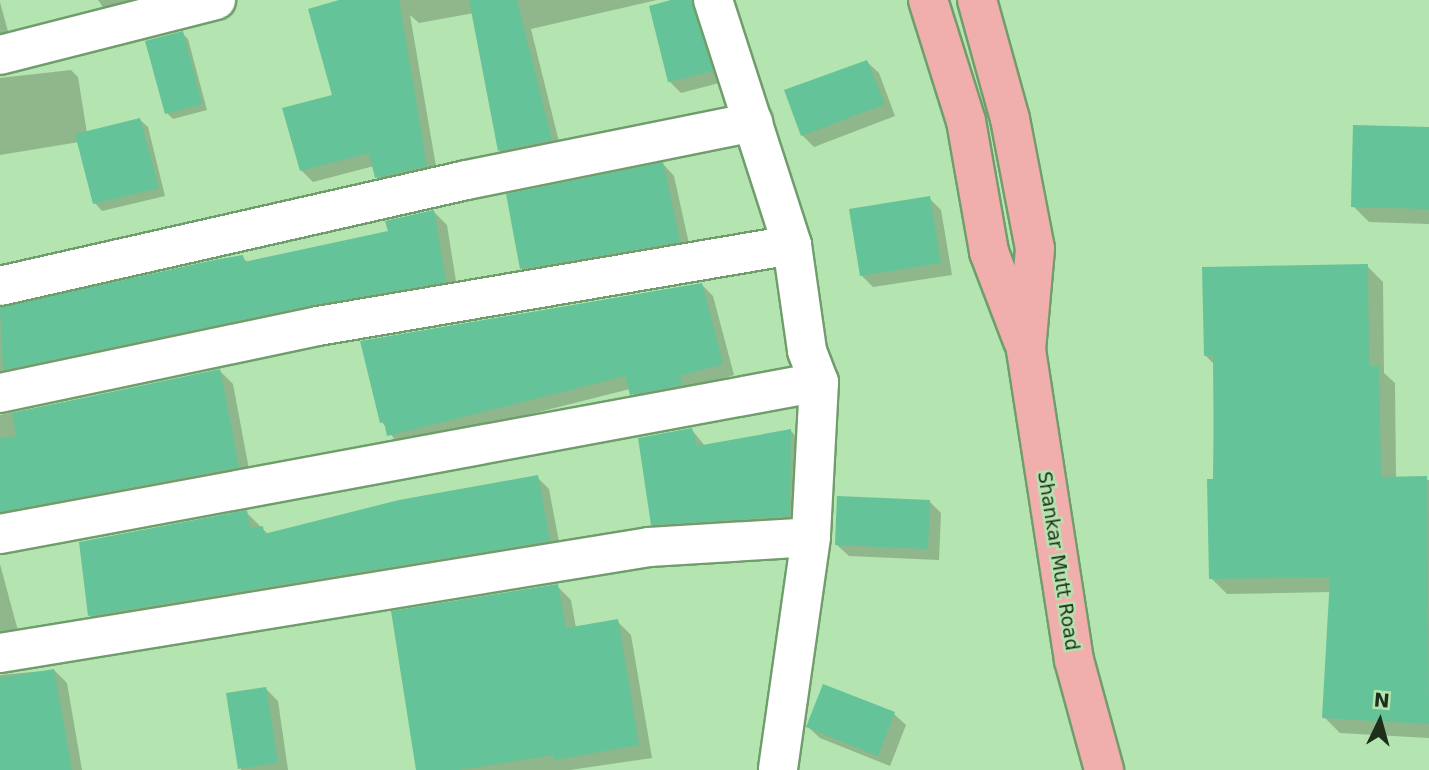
<!DOCTYPE html>
<style>
body{margin:0}
#map{position:relative;width:1429px;height:770px;overflow:hidden;background:#b4e4af;font-family:"DejaVu Sans",sans-serif}
div>[style]{position:absolute}
.shadow>*{inset:0;background:#0003}
.building>*{inset:0;background:#64c399}
.roads{filter:drop-shadow(2px 0 #709d6c) drop-shadow(-2px 0 #709d6c) drop-shadow(0 2px #709d6c) drop-shadow(0 -2px #709d6c)}
.minor>*{height:38px;margin:-19px;padding:0 19px;transform-origin:19px;border-radius:19px;background:#fff}
.major>*{height:38px;margin:-19px;padding:0 19px;transform-origin:19px;border-radius:19px;background:#f0aeac}
span{translate:-50% -50%;white-space:nowrap;text-align:center;line-height:1.15;-webkit-text-stroke:5px #b4e4af;paint-order:stroke}
.street-label{font-size:19px;color:#1d2f1b}
.north{position:absolute;left:1345px;top:686px;width:70px;height:70px;-webkit-text-stroke:5px #b4e4af;paint-order:stroke;rotate:5deg;font-size:19px;font-weight:700;line-height:28px;text-align:center;color:#1d2f1b}
.north::after{content:'';display:block;margin:auto;width:24px;height:32px;background:#1d2f1b;clip-path:polygon(50% 0,100% 100%,50% 72%,0 100%)}
</style>
<div id="map">
<div class="shadow">
<div style="clip-path:polygon(98px 0,176px 0,110px 17px)"></div>
<div style="clip-path:polygon(345px 0,657px 0,531px 29px,561px 150px,510px 161px,500px 150px,474px 13px,419px 23px,410px 15px,438px 178px,388px 189px,377px 177px,374px 166px,313px 182px,301px 170px,334px 96px)"></div>
<div style="clip-path:polygon(678px 0,694px 0,723px 82px,681px 93px,669px 81px)"></div>
<div style="clip-path:polygon(0 2px,10px 39px,0 43px)"></div>
<div style="clip-path:polygon(182px 33px,188px 39px,207px 110px,173px 119px,167px 113px)"></div>
<div style="clip-path:polygon(867px 62px,879px 73px,895px 116px,814px 147px,802px 135px)"></div>
<div style="clip-path:polygon(71px 70px,78px 77px,87px 133px,140px 120px,148px 127px,165px 196px,102px 211px,95px 203px,79px 142px,0 155px,0 78px)"></div>
<div style="clip-path:polygon(1429px 128px,1429px 224px,1369px 222px,1353px 206px)"></div>
<div style="clip-path:polygon(663px 164px,674px 176px,691px 253px,534px 280px,522px 268px)"></div>
<div style="clip-path:polygon(929px 198px,941px 210px,952px 275px,873px 287px,861px 275px)"></div>
<div style="clip-path:polygon(434px 212px,447px 225px,458px 294px,0 389px,0 309px,242px 256px,248px 263px,390px 232px)"></div>
<div style="clip-path:polygon(1367px 266px,1383px 282px,1384px 373px,1395px 383px,1396px 478px,1429px 480px,1429px 738px,1340px 733px,1324px 717px,1331px 592px,1227px 594px,1211px 578px,1215px 365px,1205px 355px)"></div>
<div style="clip-path:polygon(701px 284px,713px 296px,734px 375px,643px 406px,630px 389px,400px 447px,382px 422px)"></div>
<div style="clip-path:polygon(220px 371px,233px 384px,251px 480px,0 530px,0 415px)"></div>
<div style="clip-path:polygon(692px 430px,705px 446px,791px 431px,802px 443px,801px 527px,664px 536px,652px 524px)"></div>
<div style="clip-path:polygon(537px 477px,549px 489px,561px 552px,102px 627px,90px 616px,246px 512px,269px 535px)"></div>
<div style="clip-path:polygon(929px 501px,941px 513px,939px 560px,849px 556px,837px 545px)"></div>
<div style="clip-path:polygon(0 564px,21px 642px,0 649px)"></div>
<div style="clip-path:polygon(557px 586px,571px 600px,576px 628px,617px 621px,631px 635px,652px 758px,570px 770px,418px 770px)"></div>
<div style="clip-path:polygon(54px 670px,67px 683px,82px 770px,0 770px,0 675px)"></div>
<div style="clip-path:polygon(824px 686px,894px 714px,906px 725px,890px 766px,820px 738px,808px 727px)"></div>
<div style="clip-path:polygon(266px 689px,278px 701px,288px 770px,241px 770px)"></div>
</div>
<div class="building">
<div style="clip-path:polygon(339px 0,399px 0,427px 166px,375px 178px,369px 153px,300px 171px,282px 108px,332px 95px,308px 9px)"></div>
<div style="clip-path:polygon(469px 0,517px 0,552px 140px,498px 151px)"></div>
<div style="clip-path:polygon(671px 0,692px 0,713px 71px,668px 82px,649px 6px)"></div>
<div style="clip-path:polygon(183px 31px,202px 104px,165px 114px,145px 41px)"></div>
<div style="clip-path:polygon(867px 60px,885px 104px,801px 136px,784px 90px)"></div>
<div style="clip-path:polygon(140px 118px,159px 188px,93px 204px,75px 134px)"></div>
<div style="clip-path:polygon(1353px 125px,1429px 127px,1429px 209px,1351px 207px)"></div>
<div style="clip-path:polygon(663px 162px,680px 242px,520px 269px,506px 194px)"></div>
<div style="clip-path:polygon(930px 196px,941px 263px,860px 276px,849px 209px)"></div>
<div style="clip-path:polygon(434px 210px,446px 282px,313px 305px,3px 370px,0 307px,214px 260px,243px 255px,244px 262px,388px 231px,385px 221px)"></div>
<div style="clip-path:polygon(1368px 264px,1369px 366px,1379px 366px,1381px 477px,1427px 476px,1429px 724px,1322px 718px,1330px 577px,1209px 579px,1207px 479px,1214px 479px,1213px 356px,1204px 356px,1202px 267px)"></div>
<div style="clip-path:polygon(702px 283px,723px 364px,680px 376px,682px 385px,630px 395px,625px 376px,387px 436px,384px 422px,380px 423px,360px 341px)"></div>
<div style="clip-path:polygon(220px 369px,239px 467px,0 512px,0 438px,16px 436px,12px 413px)"></div>
<div style="clip-path:polygon(692px 428px,697px 446px,791px 429px,790px 516px,651px 525px,638px 438px)"></div>
<div style="clip-path:polygon(538px 475px,550px 541px,88px 616px,79px 542px,247px 510px,250px 528px,263px 526px,264px 534px,399px 500px)"></div>
<div style="clip-path:polygon(837px 496px,930px 500px,928px 549px,835px 545px)"></div>
<div style="clip-path:polygon(558px 584px,566px 628px,618px 619px,639px 745px,554px 760px,553px 755px,459px 770px,416px 770px,391px 611px)"></div>
<div style="clip-path:polygon(54px 669px,72px 770px,0 770px,0 678px)"></div>
<div style="clip-path:polygon(823px 684px,895px 712px,878px 756px,806px 727px)"></div>
<div style="clip-path:polygon(266px 687px,278px 763px,238px 769px,226px 693px)"></div>
</div>
<div class="roads">
<div class="minor">
<div style="left:713px;top:0;width:257px;rotate:72.1deg"></div>
<div style="left:792px;top:245px;width:107px;rotate:81.9deg"></div>
<div style="left:807px;top:351px;width:33px;rotate:69deg"></div>
<div style="left:819px;top:382px;width:155px;rotate:93deg"></div>
<div style="left:811px;top:537px;width:235px;rotate:98.1deg"></div>
<div style="left:0;top:55px;width:223px;rotate:-14.3deg"></div>
<div style="left:0;top:286px;width:478px;rotate:-12.8deg"></div>
<div style="left:466px;top:180px;width:293px;rotate:-11.4deg"></div>
<div style="left:0;top:393px;width:325px;rotate:-11.9deg"></div>
<div style="left:318px;top:326px;width:481px;rotate:-9.7deg"></div>
<div style="left:0;top:534px;width:833px;rotate:-10.51deg"></div>
<div style="left:0;top:653px;width:658px;rotate:-9.28deg"></div>
<div style="left:649px;top:547px;width:162px;rotate:-3.5deg"></div>
</div>
<div class="major">
<div style="left:928px;top:0;width:127px;rotate:72.6deg"></div>
<div style="left:966px;top:121px;width:133px;rotate:80deg"></div>
<div style="left:989px;top:252px;width:95px;rotate:69.1deg"></div>
<div style="left:977px;top:0;width:123px;rotate:74.5deg"></div>
<div style="left:1010px;top:119px;width:132px;rotate:79.1deg"></div>
<div style="left:1035px;top:249px;width:101px;rotate:95.1deg"></div>
<div style="left:1026px;top:350px;width:314px;rotate:81.2deg"></div>
<div style="left:1074px;top:660px;width:114px;rotate:74.7deg"></div>
</div>
</div>
<div class="street-label">
<span style="left:1058px;top:561px;rotate:81deg">Shankar Mutt Road</span>
</div>
<div class="north">N</div>
</div>
